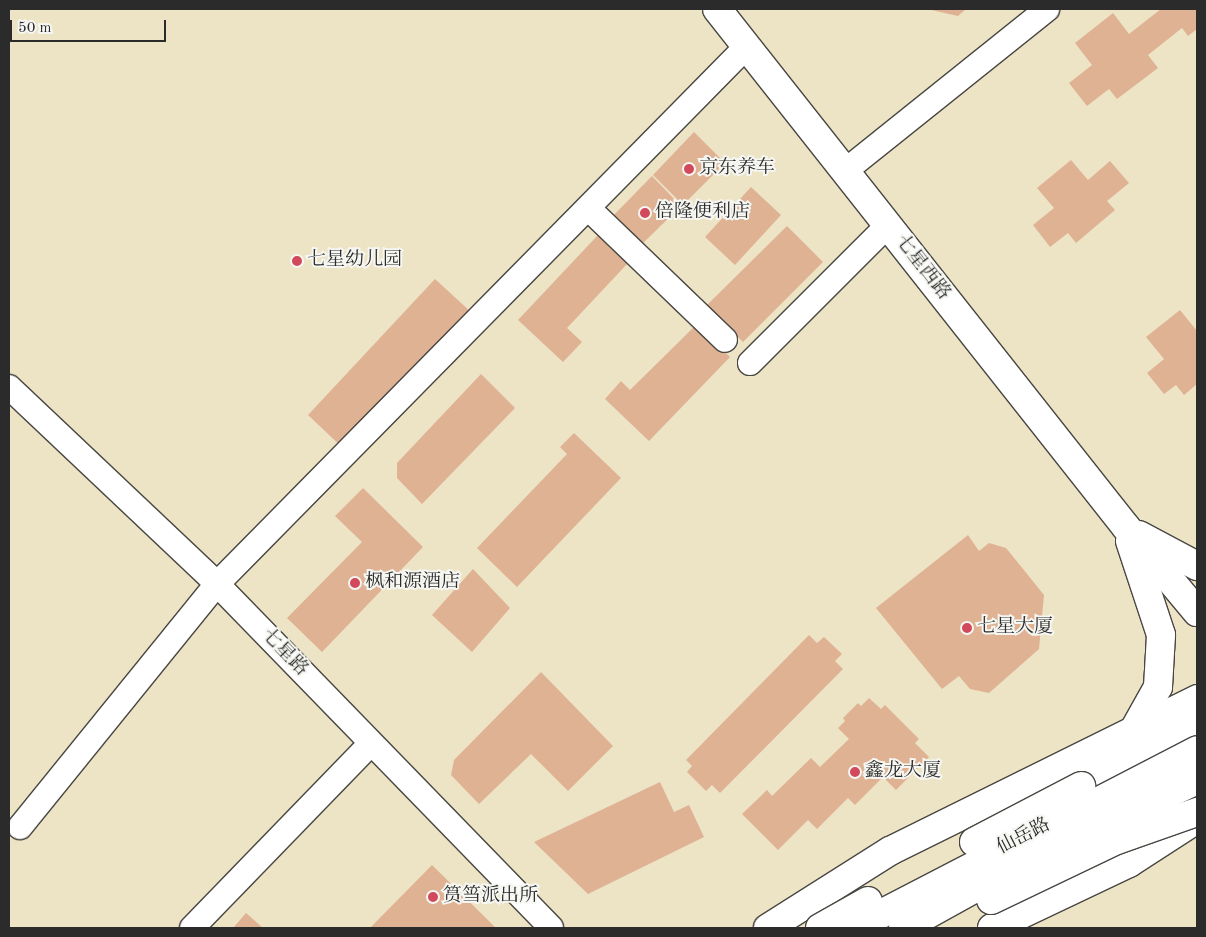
<!DOCTYPE html>
<meta charset="utf-8">
<style>
body{margin:0}
#map{position:relative;width:1206px;height:937px;overflow:hidden;background:#ede3c5;font-family:"Old Standard TT","Noto Serif SC",serif}
div>[style]{position:absolute}
.building>*{inset:0;background:#dfb294}
.roads{filter:drop-shadow(1px 0 #484742) drop-shadow(-1px 0 #484742) drop-shadow(0 1px #484742) drop-shadow(0 -1px #484742)}
.minor>*{height:24px;margin:-12px;padding:0 12px;transform-origin:12px;border-radius:12px;background:#fff}
.secondary>*{height:28px;margin:-14px;padding:0 14px;transform-origin:14px;border-radius:14px;background:#fff}
.trunk>*{height:28px;margin:-14px;padding:0 14px;transform-origin:14px;border-radius:14px;background:#fff}
.bridges{filter:drop-shadow(1px 0 #484742) drop-shadow(-1px 0 #484742) drop-shadow(0 1px #484742) drop-shadow(0 -1px #484742)}
.trunk-bridge>*{height:28px;margin:-14px;padding:0 14px;transform-origin:14px;border-radius:14px;background:#fff}
.dots>*{width:14px;height:14px;translate:-50% -50%;box-sizing:border-box;border:2px solid #f6f6f2;border-radius:50%}
span{translate:-50% -50%;white-space:nowrap;text-align:center;line-height:1.15;-webkit-text-stroke:4px #f6f6f2;paint-order:stroke}
.poi-label{font-size:19px;color:#2b2b2b}
.left{translate:0 -50%;text-align:left}
.street-label{font-size:19px;color:#2b2b2b}
.frame{position:absolute;inset:0;border:10px solid #2b2b2b;pointer-events:none}
.scale{position:absolute;left:10px;top:20px;width:156px;height:22px;box-sizing:border-box;border:2px solid #2b2b2b;border-top:0;padding-left:6px;font-size:15px;line-height:18px;white-space:nowrap;color:#2b2b2b;-webkit-text-stroke:4px #f6f6f2;paint-order:stroke}
</style>
<div id="map">
<div class="building">
<div style="clip-path:polygon(927px 9px,966px 9px,958px 16px)"></div>
<div style="clip-path:polygon(1161px 9px,1197px 9px,1197px 29px,1188px 36px,1182px 28px,1148px 55px,1158px 68px,1117px 99px,1109px 89px,1087px 106px,1069px 83px,1092px 65px,1075px 43px,1113px 13px,1129px 34px)"></div>
<div style="clip-path:polygon(694px 132px,725px 163px,683px 205px,653px 175px)"></div>
<div style="clip-path:polygon(1071px 160px,1088px 180px,1110px 161px,1129px 183px,1107px 201px,1115px 210px,1076px 243px,1068px 233px,1050px 247px,1033px 225px,1054px 208px,1037px 188px)"></div>
<div style="clip-path:polygon(652px 176px,681px 206px,638px 248px,609px 220px)"></div>
<div style="clip-path:polygon(751px 187px,781px 215px,735px 265px,705px 237px)"></div>
<div style="clip-path:polygon(787px 226px,823px 262px,743px 342px,706px 306px)"></div>
<div style="clip-path:polygon(598px 235px,628px 263px,567px 328px,582px 342px,563px 362px,518px 320px)"></div>
<div style="clip-path:polygon(435px 279px,472px 313px,345px 450px,308px 415px)"></div>
<div style="clip-path:polygon(1180px 310px,1197px 331px,1197px 384px,1184px 395px,1176px 385px,1164px 394px,1147px 373px,1164px 359px,1146px 337px)"></div>
<div style="clip-path:polygon(696px 325px,730px 357px,649px 441px,605px 399px,621px 381px,630px 390px)"></div>
<div style="clip-path:polygon(481px 374px,515px 408px,422px 504px,397px 478px,397px 463px)"></div>
<div style="clip-path:polygon(574px 433px,621px 478px,517px 587px,477px 548px,567px 454px,560px 447px)"></div>
<div style="clip-path:polygon(363px 488px,423px 547px,322px 652px,287px 618px,362px 542px,335px 516px)"></div>
<div style="clip-path:polygon(968px 535px,979px 551px,989px 543px,1006px 548px,1044px 595px,1039px 649px,989px 693px,970px 689px,959px 676px,942px 689px,876px 608px)"></div>
<div style="clip-path:polygon(473px 569px,510px 608px,472px 652px,432px 615px)"></div>
<div style="clip-path:polygon(809px 635px,817px 643px,824px 637px,842px 654px,835px 661px,843px 669px,720px 793px,712px 785px,706px 791px,687px 772px,692px 766px,686px 760px)"></div>
<div style="clip-path:polygon(541px 672px,613px 746px,568px 791px,531px 754px,479px 804px,451px 775px,454px 760px)"></div>
<div style="clip-path:polygon(869px 698px,881px 709px,885px 705px,919px 739px,915px 743px,929px 757px,896px 790px,883px 777px,855px 805px,848px 798px,817px 829px,808px 820px,778px 850px,742px 814px,767px 790px,772px 796px,811px 758px,820px 767px,849px 739px,838px 728px,845px 721px,843px 718px,858px 703px,861px 706px)"></div>
<div style="clip-path:polygon(660px 782px,674px 812px,689px 805px,704px 837px,588px 894px,534px 842px)"></div>
<div style="clip-path:polygon(432px 865px,496px 928px,370px 928px)"></div>
<div style="clip-path:polygon(246px 913px,263px 928px,233px 928px)"></div>
</div>
<div class="roads">
<div class="minor">
<div style="left:845px;top:171px;width:259px;rotate:-38.7deg"></div>
<div style="left:588px;top:208px;width:190px;rotate:43.9deg"></div>
<div style="left:750px;top:363px;width:195px;rotate:-45deg"></div>
<div style="left:9px;top:387px;width:286px;rotate:43.4deg"></div>
<div style="left:217px;top:584px;width:479px;rotate:45.8deg"></div>
<div style="left:20px;top:827px;width:313px;rotate:-51deg"></div>
<div style="left:217px;top:584px;width:755px;rotate:-45.43deg"></div>
<div style="left:192px;top:928px;width:257px;rotate:-45.9deg"></div>
</div>
<div class="secondary">
<div style="left:717px;top:9px;width:660px;rotate:51.71deg"></div>
<div style="left:1126px;top:527px;width:111px;rotate:50.1deg"></div>
<div style="left:1139px;top:535px;width:66px;rotate:28.1deg"></div>
<div style="left:1130px;top:541px;width:99px;rotate:71.7deg"></div>
<div style="left:1161px;top:635px;width:52px;rotate:93.3deg"></div>
<div style="left:1158px;top:687px;width:49px;rotate:119.2deg"></div>
<div style="left:768px;top:928px;width:144px;rotate:-32.3deg"></div>
<div style="left:890px;top:851px;width:343px;rotate:-26.3deg"></div>
<div style="left:992px;top:928px;width:152px;rotate:-25.4deg"></div>
<div style="left:1129px;top:863px;width:81px;rotate:-32.9deg"></div>
</div>
<div class="trunk">
<div style="left:1081px;top:786px;width:130px;rotate:-26.6deg"></div>
</div>
</div>
<div class="bridges">
<div class="trunk-bridge">
<div style="left:974px;top:842px;width:121px;rotate:-27.6deg"></div>
<div style="left:991px;top:900px;width:140px;rotate:-25.5deg"></div>
<div style="left:1117px;top:840px;width:85px;rotate:-19.3deg"></div>
<div style="left:820px;top:928px;width:55px;rotate:-29.4deg"></div>
<div style="left:854px;top:928px;width:386px;rotate:-27.4deg"></div>
<div style="left:903px;top:928px;width:126px;rotate:-29deg"></div>
<div style="left:1013px;top:867px;width:204px;rotate:-25.3deg"></div>
</div>
</div>
<div class="dots">
<div style="left:689px;top:169px;background:#d1495b"></div>
<div style="left:645px;top:213px;background:#d1495b"></div>
<div style="left:297px;top:261px;background:#d1495b"></div>
<div style="left:355px;top:583px;background:#d1495b"></div>
<div style="left:967px;top:628px;background:#d1495b"></div>
<div style="left:855px;top:772px;background:#d1495b"></div>
<div style="left:433px;top:897px;background:#d1495b"></div>
</div>
<div class="poi-label">
<span class="left" style="left:699px;top:169px">京东养车</span>
<span class="left" style="left:655px;top:213px">倍隆便利店</span>
<span class="left" style="left:307px;top:261px">七星幼儿园</span>
<span class="left" style="left:365px;top:583px">枫和源酒店</span>
<span class="left" style="left:977px;top:628px">七星大厦</span>
<span class="left" style="left:865px;top:772px">鑫龙大厦</span>
<span class="left" style="left:443px;top:897px">筼筜派出所</span>
</div>
<div class="street-label">
<span style="left:922px;top:268px;rotate:52deg">七星西路</span>
<span style="left:284px;top:653px;rotate:46deg">七星路</span>
<span style="left:1024px;top:837px;rotate:-27deg">仙岳路</span>
</div>
<div class="frame"></div>
<div class="scale">50 m</div>
</div>
